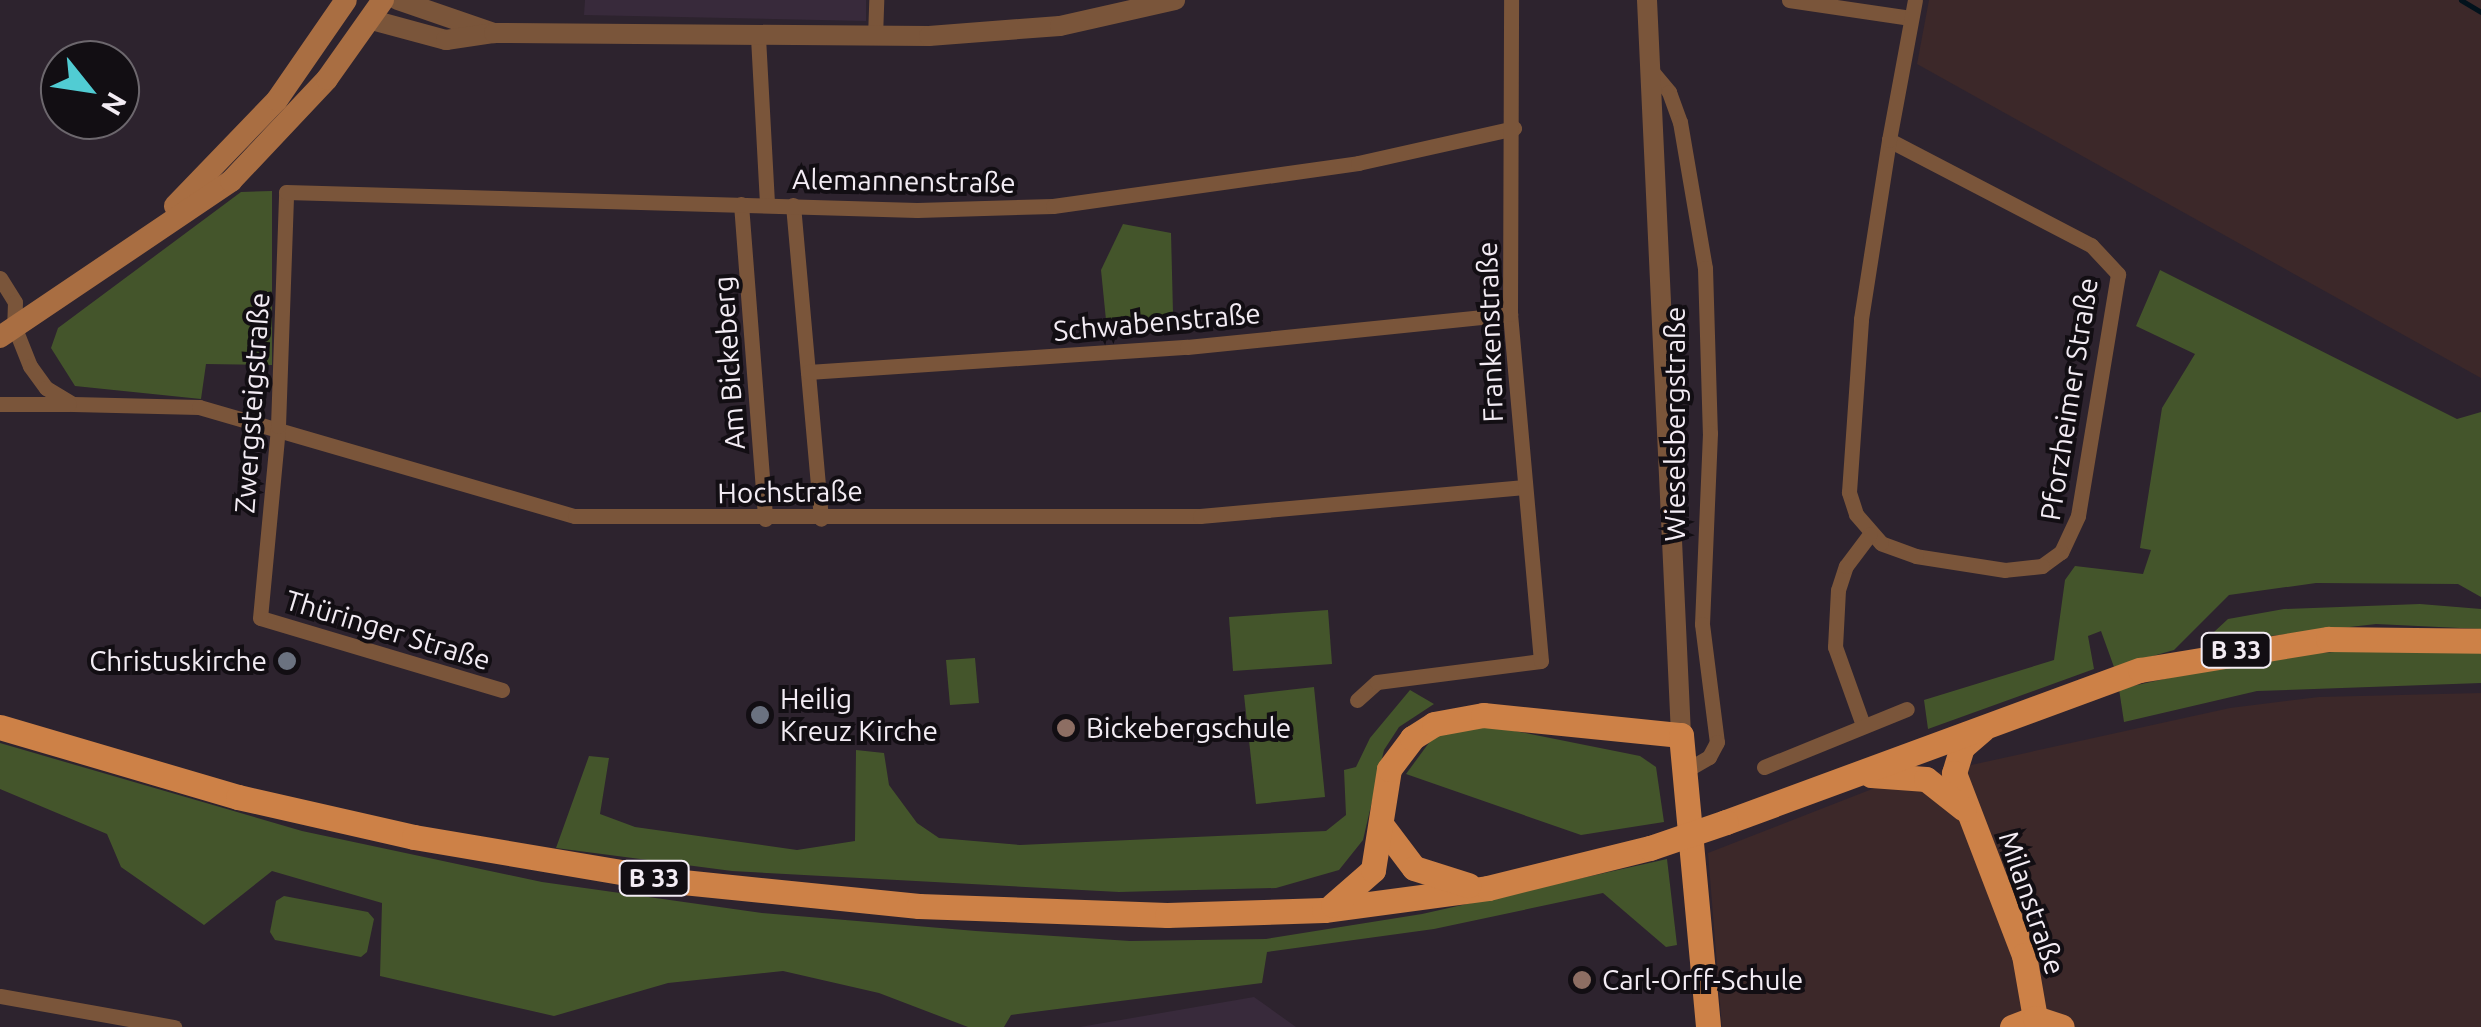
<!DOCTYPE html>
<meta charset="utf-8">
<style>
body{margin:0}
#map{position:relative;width:2481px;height:1027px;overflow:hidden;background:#2d232e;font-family:Ubuntu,sans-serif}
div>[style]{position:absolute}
.industrial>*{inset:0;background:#3c2829}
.built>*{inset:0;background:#382a3b}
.green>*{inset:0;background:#44552b}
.stream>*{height:5px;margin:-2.5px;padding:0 2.5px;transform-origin:2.5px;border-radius:2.5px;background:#02121c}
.minor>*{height:15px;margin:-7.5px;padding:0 7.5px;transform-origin:7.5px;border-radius:7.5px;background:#7a553a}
.tertiary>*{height:20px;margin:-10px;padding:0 10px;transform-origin:10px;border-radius:10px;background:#7a553a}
.secondary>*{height:22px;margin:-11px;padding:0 11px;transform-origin:11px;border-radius:11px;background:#a96e42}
.primary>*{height:25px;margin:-12.5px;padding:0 12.5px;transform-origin:12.5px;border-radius:12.5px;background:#cd8147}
.primary-bridge>*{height:25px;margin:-12.5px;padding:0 12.5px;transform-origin:12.5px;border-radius:12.5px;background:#cd8147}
.dots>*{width:28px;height:28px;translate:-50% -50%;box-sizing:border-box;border:5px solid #120e13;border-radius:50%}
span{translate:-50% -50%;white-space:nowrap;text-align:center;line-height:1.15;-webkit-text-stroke:8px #120e13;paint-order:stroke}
.shield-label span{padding:2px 8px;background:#120e13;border:2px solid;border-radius:8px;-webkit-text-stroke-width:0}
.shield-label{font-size:25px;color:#f3ecf4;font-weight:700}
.street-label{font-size:28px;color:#f3ecf4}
.poi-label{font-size:28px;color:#f3ecf4}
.right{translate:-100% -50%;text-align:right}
.left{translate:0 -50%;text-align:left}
.north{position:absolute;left:40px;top:40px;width:100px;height:100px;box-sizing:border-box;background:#120e13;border:2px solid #6c676d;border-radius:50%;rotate:120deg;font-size:28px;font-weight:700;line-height:40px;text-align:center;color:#f3ecf4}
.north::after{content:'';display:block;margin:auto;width:35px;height:45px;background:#51ccd3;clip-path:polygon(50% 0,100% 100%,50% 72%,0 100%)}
</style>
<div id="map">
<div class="industrial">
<div style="clip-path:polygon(1929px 0,2481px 0,2481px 378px,1917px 64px)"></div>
<div style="clip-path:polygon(2481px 693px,2481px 1027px,1722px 1027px,1708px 853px,1885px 784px,2230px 708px,2319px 697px)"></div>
</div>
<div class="built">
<div style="clip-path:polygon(585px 0,866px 0,866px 21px,584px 15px)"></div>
<div style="clip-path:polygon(1254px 997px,1296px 1027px,1080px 1027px)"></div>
</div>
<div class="green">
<div style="clip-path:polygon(272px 191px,272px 365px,206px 364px,201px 399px,75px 386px,51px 348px,58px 328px,241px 192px)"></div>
<div style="clip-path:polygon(1123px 224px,1171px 233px,1173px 313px,1107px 330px,1101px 270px)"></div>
<div style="clip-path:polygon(2160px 270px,2457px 419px,2481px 412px,2481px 597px,2458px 584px,2316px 583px,2229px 595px,2174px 650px,2114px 667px,2101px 631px,2088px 636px,2094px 669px,1928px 729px,1924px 700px,2054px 660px,2065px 580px,2075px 566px,2143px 574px,2151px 550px,2140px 548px,2162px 408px,2195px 354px,2136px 326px)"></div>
<div style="clip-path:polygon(2420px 604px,2481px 609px,2481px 629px,2376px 624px,2201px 644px,2228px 619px,2284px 609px)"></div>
<div style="clip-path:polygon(1328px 610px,1332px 664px,1233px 671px,1229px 617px)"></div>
<div style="clip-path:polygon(2415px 647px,2481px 652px,2481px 683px,2257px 691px,2124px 722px,2119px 689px,2268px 656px)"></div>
<div style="clip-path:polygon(975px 658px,979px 703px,950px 705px,946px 660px)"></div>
<div style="clip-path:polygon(1314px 687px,1325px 797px,1256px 804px,1244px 695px)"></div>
<div style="clip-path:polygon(1410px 690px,1434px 704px,1399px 727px,1384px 750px,1363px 840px,1339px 870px,1276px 888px,1119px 892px,732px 871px,556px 848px,589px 756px,609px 758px,600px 814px,635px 827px,797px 850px,855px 841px,856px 750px,884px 753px,889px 785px,917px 823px,939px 838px,1020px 845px,1326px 831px,1346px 815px,1344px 770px,1356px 767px,1370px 738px)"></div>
<div style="clip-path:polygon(1457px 727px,1495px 727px,1640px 756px,1656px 767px,1664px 822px,1581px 835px,1406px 774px,1431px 740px)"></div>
<div style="clip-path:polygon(0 743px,302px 831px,542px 882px,762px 913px,976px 931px,1130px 941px,1266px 939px,1422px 914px,1667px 859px,1677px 945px,1666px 947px,1603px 893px,1434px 929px,1267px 952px,1262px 983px,1011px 1015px,1004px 1027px,968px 1027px,879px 993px,783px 971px,668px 983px,554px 1016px,380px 976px,382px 903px,272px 871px,204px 925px,121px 867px,107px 834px,0 789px)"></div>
<div style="clip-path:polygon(284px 896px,368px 912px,374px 919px,367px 952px,361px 957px,275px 940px,270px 932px,276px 901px)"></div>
</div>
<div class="stream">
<div style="left:2461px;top:0;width:23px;rotate:31deg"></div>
</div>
<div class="minor">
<div style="left:1789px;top:0;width:123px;rotate:8.4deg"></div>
<div style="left:758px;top:37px;width:166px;rotate:86.9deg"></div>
<div style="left:875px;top:37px;width:37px;rotate:-88deg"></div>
<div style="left:1650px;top:69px;width:30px;rotate:50deg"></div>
<div style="left:1669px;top:92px;width:32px;rotate:70deg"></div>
<div style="left:1680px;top:122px;width:148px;rotate:80.3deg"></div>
<div style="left:1705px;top:268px;width:165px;rotate:88.3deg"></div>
<div style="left:1710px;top:433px;width:191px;rotate:92.4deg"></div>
<div style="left:1702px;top:624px;width:119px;rotate:82.8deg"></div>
<div style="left:1717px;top:742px;width:17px;rotate:118deg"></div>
<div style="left:1709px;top:757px;width:30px;rotate:150deg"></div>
<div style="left:1889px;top:140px;width:228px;rotate:27.5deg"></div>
<div style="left:2091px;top:245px;width:40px;rotate:47deg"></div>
<div style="left:2118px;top:274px;width:245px;rotate:99.4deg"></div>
<div style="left:2078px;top:516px;width:40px;rotate:115deg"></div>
<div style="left:2061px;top:552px;width:24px;rotate:144deg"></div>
<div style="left:2042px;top:566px;width:37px;rotate:174deg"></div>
<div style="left:2005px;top:570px;width:90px;rotate:-171.1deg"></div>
<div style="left:1916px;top:556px;width:37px;rotate:-160deg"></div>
<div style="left:1881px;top:543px;width:38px;rotate:-131deg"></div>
<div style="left:1856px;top:514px;width:23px;rotate:-108deg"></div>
<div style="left:1849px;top:492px;width:173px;rotate:-86deg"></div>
<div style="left:1861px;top:319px;width:181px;rotate:-81.1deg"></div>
<div style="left:1889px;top:140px;width:142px;rotate:-79.5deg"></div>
<div style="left:741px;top:204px;width:316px;rotate:85.6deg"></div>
<div style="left:793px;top:205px;width:315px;rotate:84.9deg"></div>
<div style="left:0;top:278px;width:28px;rotate:58deg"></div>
<div style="left:15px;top:302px;width:24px;rotate:92deg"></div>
<div style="left:14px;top:326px;width:43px;rotate:68.2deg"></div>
<div style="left:30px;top:366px;width:27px;rotate:54deg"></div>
<div style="left:46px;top:388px;width:31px;rotate:31deg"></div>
<div style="left:73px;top:404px;width:126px;rotate:1.4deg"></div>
<div style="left:199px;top:407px;width:391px;rotate:16.2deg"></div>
<div style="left:575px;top:516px;width:625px"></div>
<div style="left:1200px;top:516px;width:323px;rotate:-5.1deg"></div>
<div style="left:808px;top:372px;width:380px;rotate:-3.8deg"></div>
<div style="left:1187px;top:347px;width:325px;rotate:-5.8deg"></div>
<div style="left:0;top:404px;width:69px"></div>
<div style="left:502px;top:690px;width:252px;rotate:-163.4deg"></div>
<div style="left:260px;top:618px;width:193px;rotate:-84.6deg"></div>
<div style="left:278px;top:426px;width:234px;rotate:-88deg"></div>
<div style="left:286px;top:192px;width:631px;rotate:1.63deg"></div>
<div style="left:917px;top:210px;width:136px;rotate:-1.7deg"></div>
<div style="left:1053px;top:206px;width:308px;rotate:-8deg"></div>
<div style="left:1358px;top:163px;width:160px;rotate:-12.6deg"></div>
<div style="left:1357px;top:700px;width:27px;rotate:-42deg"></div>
<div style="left:1377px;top:682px;width:165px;rotate:-7.3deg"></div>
<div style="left:1541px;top:661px;width:348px;rotate:-95.1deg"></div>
<div style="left:1510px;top:314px;width:314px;rotate:-89.8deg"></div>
<div style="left:1863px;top:725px;width:83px;rotate:-109.7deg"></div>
<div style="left:1835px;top:647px;width:57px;rotate:-87deg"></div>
<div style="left:1838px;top:590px;width:25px;rotate:-72deg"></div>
<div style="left:1846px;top:566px;width:40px;rotate:-53deg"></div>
<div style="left:1764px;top:767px;width:154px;rotate:-22.1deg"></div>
<div style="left:0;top:996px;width:177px;rotate:10.1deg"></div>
</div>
<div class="tertiary">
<div style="left:398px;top:0;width:102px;rotate:19deg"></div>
<div style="left:1647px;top:0;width:736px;rotate:87.35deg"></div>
<div style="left:372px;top:20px;width:77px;rotate:15.1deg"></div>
<div style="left:446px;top:40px;width:49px;rotate:-8.3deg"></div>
<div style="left:494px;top:33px;width:435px;rotate:0.4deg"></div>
<div style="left:929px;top:36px;width:131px;rotate:-4.4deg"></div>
<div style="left:1060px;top:26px;width:118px;rotate:-12.7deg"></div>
</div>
<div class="secondary">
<div style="left:175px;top:206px;width:147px;rotate:-46.1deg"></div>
<div style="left:277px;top:100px;width:121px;rotate:-55.4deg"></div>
<div style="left:0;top:337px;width:279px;rotate:-34deg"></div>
<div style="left:231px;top:181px;width:140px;rotate:-46.7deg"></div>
<div style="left:327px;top:79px;width:97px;rotate:-54.7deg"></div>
</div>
<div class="primary">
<div style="left:0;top:727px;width:248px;rotate:16.4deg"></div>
<div style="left:238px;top:797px;width:180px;rotate:12.8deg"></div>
<div style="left:414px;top:837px;width:263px;rotate:9.6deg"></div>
<div style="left:673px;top:881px;width:247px;rotate:5.8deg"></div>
<div style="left:919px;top:906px;width:248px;rotate:2.1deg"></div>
<div style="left:1167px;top:915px;width:157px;rotate:-1.8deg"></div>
<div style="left:1324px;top:910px;width:165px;rotate:-7.6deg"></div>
<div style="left:1488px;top:888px;width:167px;rotate:-13.9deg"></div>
<div style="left:1983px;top:729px;width:28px;rotate:139deg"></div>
<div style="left:1962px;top:747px;width:27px;rotate:107deg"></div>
<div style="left:1954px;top:773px;width:195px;rotate:69deg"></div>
<div style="left:2024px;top:955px;width:64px;rotate:80.1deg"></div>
<div style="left:1871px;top:775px;width:55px;rotate:4.2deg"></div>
<div style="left:1926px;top:779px;width:48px;rotate:38.3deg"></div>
<div style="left:1726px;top:822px;width:441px;rotate:-20.2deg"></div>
<div style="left:2140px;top:670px;width:191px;rotate:-9.4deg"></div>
<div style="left:2328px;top:639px;width:153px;rotate:0.7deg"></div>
<div style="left:1383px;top:827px;width:51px;rotate:52.9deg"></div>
<div style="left:1414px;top:868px;width:57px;rotate:17.5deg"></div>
<div style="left:1333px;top:905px;width:53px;rotate:-41.2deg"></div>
<div style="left:1373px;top:870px;width:102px;rotate:-81deg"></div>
<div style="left:1389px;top:769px;width:39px;rotate:-53deg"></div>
<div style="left:1412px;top:738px;width:26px;rotate:-32deg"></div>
<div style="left:1434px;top:724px;width:50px;rotate:-10.4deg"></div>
<div style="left:1483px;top:715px;width:199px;rotate:5.8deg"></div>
<div style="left:1681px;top:735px;width:293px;rotate:84.7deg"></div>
<div style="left:2012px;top:1027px;width:25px;rotate:-21deg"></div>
<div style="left:2035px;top:1018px;width:28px;rotate:18deg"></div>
</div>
<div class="primary-bridge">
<div style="left:1650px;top:848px;width:80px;rotate:-18.9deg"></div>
</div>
<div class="dots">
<div style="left:287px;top:661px;background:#6b7280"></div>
<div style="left:760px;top:715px;background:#6b7280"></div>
<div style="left:1066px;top:728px;background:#8d6e63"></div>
<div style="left:1582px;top:980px;background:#8d6e63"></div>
</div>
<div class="shield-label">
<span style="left:2236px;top:650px">B 33</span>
<span style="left:654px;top:878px">B 33</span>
</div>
<div class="street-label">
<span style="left:904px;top:181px;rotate:1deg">Alemannenstraße</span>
<span style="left:1157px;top:322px;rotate:-5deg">Schwabenstraße</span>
<span style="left:1490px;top:332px;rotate:-92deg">Frankenstraße</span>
<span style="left:729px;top:363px;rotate:-94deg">Am Bickeberg</span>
<span style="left:2069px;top:399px;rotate:-81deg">Pforzheimer Straße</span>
<span style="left:252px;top:403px;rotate:-86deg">Zwergsteigstraße</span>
<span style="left:1675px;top:424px;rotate:-90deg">Wieselsbergstraße</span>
<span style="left:790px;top:492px;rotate:-1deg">Hochstraße</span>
<span style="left:388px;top:630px;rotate:17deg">Thüringer Straße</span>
<span style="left:2032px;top:903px;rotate:71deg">Milanstraße</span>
</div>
<div class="poi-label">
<span class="right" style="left:267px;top:661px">Christuskirche</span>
<span class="left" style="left:780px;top:715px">Heilig<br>Kreuz Kirche</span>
<span class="left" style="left:1086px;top:728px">Bickebergschule</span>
<span class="left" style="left:1602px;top:980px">Carl-Orff-Schule</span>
</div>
<div class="north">N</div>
</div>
